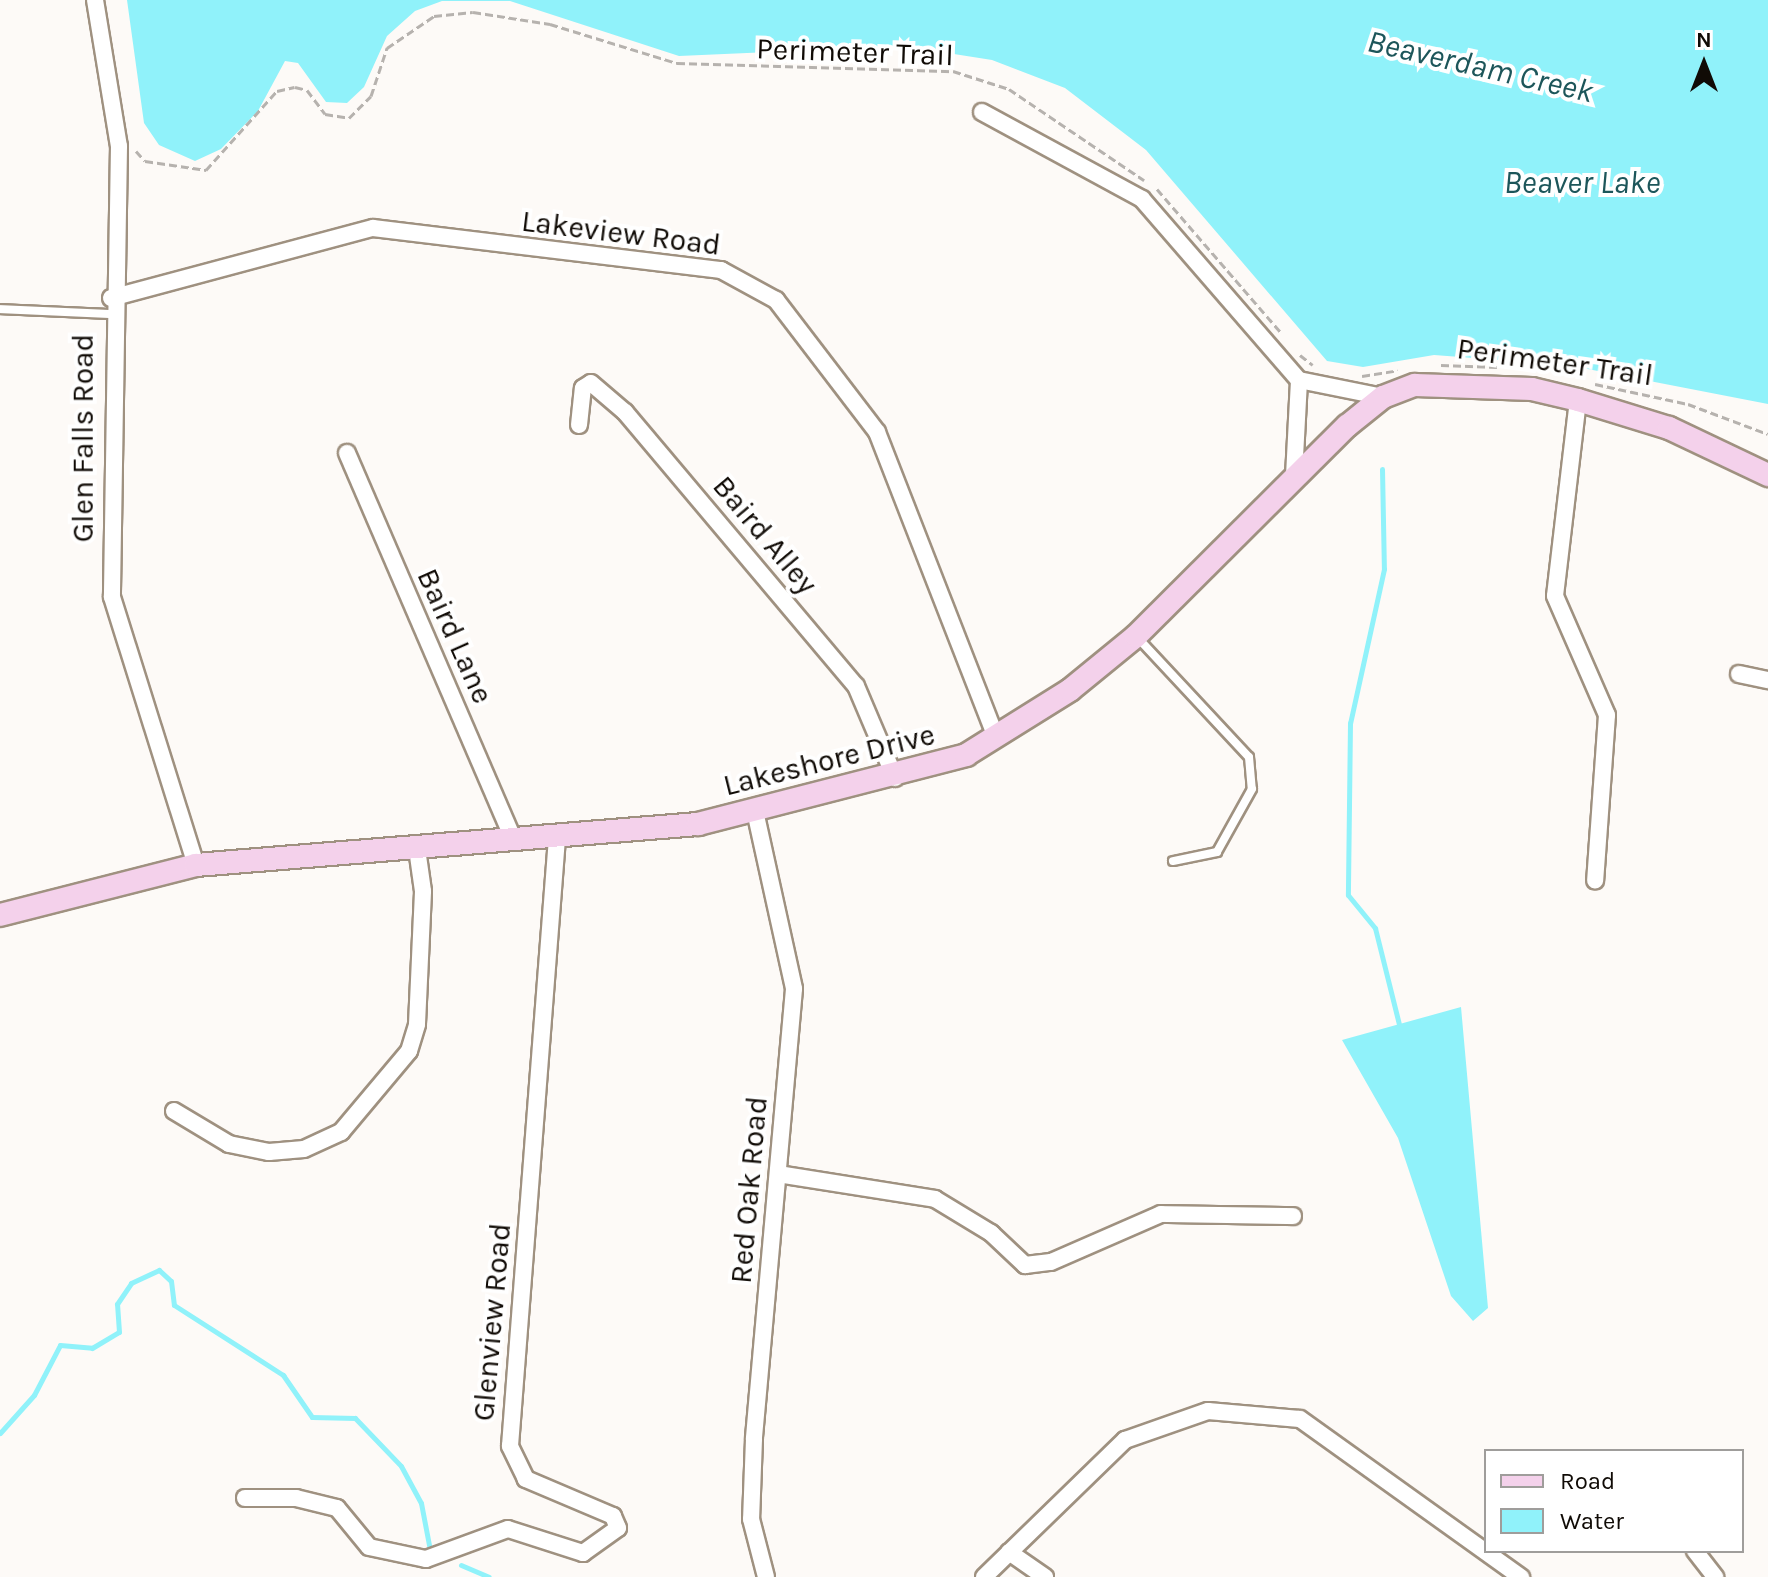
<!DOCTYPE html>
<style>
body{margin:0}
#map{position:relative;width:1768px;height:1577px;overflow:hidden;background:#fdfaf7;font-family:Karla,sans-serif}
div>[style]{position:absolute}
.water>*{inset:0;background:#90f2fa}
.stream>*{height:5px;margin:-2.5px;padding:0 2.5px;transform-origin:2.5px;border-radius:2.5px;background:#90f2fa}
.path>*{height:3px;margin-top:-1.5px;transform-origin:0;background:repeating-linear-gradient(90deg,#b6b2ae 0 8px,transparent 0 12px)}
.roads{filter:drop-shadow(2px 0 #9f9180) drop-shadow(-2px 0 #9f9180) drop-shadow(0 2px #9f9180) drop-shadow(0 -2px #9f9180)}
.lane>*{height:8px;margin:-4px;padding:0 4px;transform-origin:4px;border-radius:4px;background:#fff}
.street>*{height:16px;margin:-8px;padding:0 8px;transform-origin:8px;border-radius:8px;background:#fff}
.secondary>*{height:22px;margin:-11px;padding:0 11px;transform-origin:11px;border-radius:11px;background:#f4d1eb}
span{translate:-50% -50%;white-space:nowrap;text-align:center;line-height:1.15;-webkit-text-stroke:8px #fff;paint-order:stroke}
.street-label{font-size:30px;color:#100b06}
.water-label{font-size:32px;color:#1d565a;font-style:italic}
.legend{position:absolute;left:1484px;top:1449px;width:260px;height:104px;box-sizing:border-box;background:#fff;border:2px solid #9f9d9b;margin:0;padding:10px 14px;list-style:none;font-size:24px;color:#100b06}
.legend li{display:flex;align-items:center;gap:16px;height:40px}
.legend b{width:40px;border:2px solid #9f9d9b}
.north{position:absolute;left:1664px;top:24px;width:80px;height:80px;-webkit-text-stroke:6px #fff;paint-order:stroke;rotate:0deg;font-size:22px;font-weight:700;line-height:32px;text-align:center;color:#100b06}
.north::after{content:'';display:block;margin:auto;width:28px;height:36px;background:#100b06;clip-path:polygon(50% 0,100% 100%,50% 72%,0 100%)}
</style>
<div id="map">
<div class="water">
<div style="clip-path:polygon(127px 0,1768px 0,1768px 404px,1567px 365px,1434px 355px,1363px 367px,1327px 361px,1146px 150px,1065px 88px,992px 60px,903px 46px,679px 56px,510px 1px,442px 1px,415px 11px,387px 36px,364px 87px,347px 103px,326px 102px,298px 63px,285px 61px,258px 111px,221px 149px,195px 161px,159px 145px,144px 123px)"></div>
<div style="clip-path:polygon(1461px 1007px,1488px 1308px,1473px 1321px,1451px 1296px,1398px 1138px,1342px 1040px)"></div>
</div>
<div class="stream">
<div style="left:1382px;top:469px;width:100px;rotate:88.9deg"></div>
<div style="left:1384px;top:569px;width:158px;rotate:102.4deg"></div>
<div style="left:1350px;top:723px;width:172px;rotate:90.7deg"></div>
<div style="left:1348px;top:895px;width:43px;rotate:50.7deg"></div>
<div style="left:1375px;top:928px;width:99px;rotate:76deg"></div>
<div style="left:0;top:1433px;width:51px;rotate:-48.2deg"></div>
<div style="left:34px;top:1395px;width:56px;rotate:-62.5deg"></div>
<div style="left:60px;top:1345px;width:32px;rotate:5deg"></div>
<div style="left:92px;top:1348px;width:31px;rotate:-31deg"></div>
<div style="left:119px;top:1332px;width:28px;rotate:-94deg"></div>
<div style="left:117px;top:1304px;width:25px;rotate:-56deg"></div>
<div style="left:131px;top:1283px;width:31px;rotate:-25deg"></div>
<div style="left:159px;top:1270px;width:16px;rotate:43deg"></div>
<div style="left:171px;top:1281px;width:24px;rotate:83deg"></div>
<div style="left:174px;top:1305px;width:130px;rotate:32.7deg"></div>
<div style="left:283px;top:1375px;width:51px;rotate:55.4deg"></div>
<div style="left:312px;top:1417px;width:43px;rotate:1.3deg"></div>
<div style="left:355px;top:1418px;width:66px;rotate:46.2deg"></div>
<div style="left:401px;top:1466px;width:42px;rotate:61.6deg"></div>
<div style="left:421px;top:1503px;width:48px;rotate:79.2deg"></div>
<div style="left:461px;top:1565px;width:30px;rotate:23deg"></div>
</div>
<div class="path">
<div style="left:136px;top:151px;width:13px;rotate:48deg"></div>
<div style="left:145px;top:161px;width:62px;rotate:8.4deg"></div>
<div style="left:206px;top:170px;width:106px;rotate:-48.1deg"></div>
<div style="left:277px;top:91px;width:18px;rotate:-13deg"></div>
<div style="left:295px;top:87px;width:12px;rotate:14deg"></div>
<div style="left:307px;top:90px;width:30px;rotate:53deg"></div>
<div style="left:325px;top:114px;width:24px;rotate:9deg"></div>
<div style="left:349px;top:118px;width:31px;rotate:-45deg"></div>
<div style="left:371px;top:96px;width:51px;rotate:-71.6deg"></div>
<div style="left:387px;top:48px;width:57px;rotate:-34.2deg"></div>
<div style="left:434px;top:16px;width:39px;rotate:-6deg"></div>
<div style="left:473px;top:12px;width:78px;rotate:8.9deg"></div>
<div style="left:550px;top:24px;width:133px;rotate:17.1deg"></div>
<div style="left:677px;top:63px;width:276px;rotate:1.7deg"></div>
<div style="left:953px;top:71px;width:59px;rotate:17.8deg"></div>
<div style="left:1009px;top:89px;width:163px;rotate:34deg"></div>
<div style="left:1157px;top:189px;width:191px;rotate:49.2deg"></div>
<div style="left:1300px;top:355px;width:16px;rotate:38deg"></div>
<div style="left:1441px;top:365px;width:56px;rotate:2deg"></div>
<div style="left:1362px;top:376px;width:36px;rotate:-9deg"></div>
<div style="left:1595px;top:384px;width:95px;rotate:12.1deg"></div>
<div style="left:1688px;top:404px;width:85px;rotate:20.6deg"></div>
</div>
<div class="roads">
<div class="lane">
<div style="left:0;top:309px;width:111px;rotate:2.6deg"></div>
<div style="left:1137px;top:637px;width:164px;rotate:47deg"></div>
<div style="left:1249px;top:757px;width:32px;rotate:85deg"></div>
<div style="left:1252px;top:789px;width:72px;rotate:119.1deg"></div>
<div style="left:1217px;top:852px;width:45px;rotate:168.4deg"></div>
</div>
<div class="street">
<div style="left:95px;top:0;width:148px;rotate:80.7deg"></div>
<div style="left:119px;top:146px;width:451px;rotate:90.9deg"></div>
<div style="left:112px;top:597px;width:281px;rotate:72.6deg"></div>
<div style="left:982px;top:112px;width:182px;rotate:28.5deg"></div>
<div style="left:1142px;top:199px;width:240px;rotate:49.1deg"></div>
<div style="left:111px;top:298px;width:271px;rotate:-15deg"></div>
<div style="left:373px;top:228px;width:351px;rotate:6.9deg"></div>
<div style="left:721px;top:270px;width:63px;rotate:28.6deg"></div>
<div style="left:776px;top:300px;width:166px;rotate:52.6deg"></div>
<div style="left:877px;top:432px;width:328px;rotate:68.7deg"></div>
<div style="left:1578px;top:400px;width:197px;rotate:96.7deg"></div>
<div style="left:1555px;top:596px;width:130px;rotate:66.4deg"></div>
<div style="left:1607px;top:715px;width:166px;rotate:94.1deg"></div>
<div style="left:579px;top:425px;width:37px;rotate:-84deg"></div>
<div style="left:583px;top:388px;width:9px;rotate:-32deg"></div>
<div style="left:591px;top:383px;width:45px;rotate:40.5deg"></div>
<div style="left:625px;top:412px;width:358px;rotate:49.9deg"></div>
<div style="left:856px;top:686px;width:100px;rotate:67deg"></div>
<div style="left:347px;top:453px;width:421px;rotate:66.7deg"></div>
<div style="left:1294px;top:476px;width:96px;rotate:-87deg"></div>
<div style="left:1299px;top:380px;width:86px;rotate:11.4deg"></div>
<div style="left:1739px;top:674px;width:30px;rotate:12deg"></div>
<div style="left:755px;top:811px;width:182px;rotate:77.6deg"></div>
<div style="left:794px;top:989px;width:452px;rotate:95.1deg"></div>
<div style="left:754px;top:1439px;width:80px;rotate:92.1deg"></div>
<div style="left:751px;top:1519px;width:60px;rotate:75.5deg"></div>
<div style="left:174px;top:1111px;width:64px;rotate:31deg"></div>
<div style="left:229px;top:1144px;width:41px;rotate:11.3deg"></div>
<div style="left:269px;top:1152px;width:35px;rotate:-5deg"></div>
<div style="left:304px;top:1149px;width:41px;rotate:-24.7deg"></div>
<div style="left:341px;top:1132px;width:106px;rotate:-50deg"></div>
<div style="left:409px;top:1051px;width:28px;rotate:-73deg"></div>
<div style="left:417px;top:1024px;width:133px;rotate:-87.4deg"></div>
<div style="left:423px;top:891px;width:42px;rotate:-98.1deg"></div>
<div style="left:778px;top:1174px;width:159px;rotate:9deg"></div>
<div style="left:935px;top:1199px;width:66px;rotate:31.3deg"></div>
<div style="left:991px;top:1233px;width:47px;rotate:43.3deg"></div>
<div style="left:1025px;top:1265px;width:26px;rotate:-7deg"></div>
<div style="left:1051px;top:1262px;width:120px;rotate:-23.6deg"></div>
<div style="left:1161px;top:1214px;width:132px;rotate:0.9deg"></div>
<div style="left:245px;top:1498px;width:51px"></div>
<div style="left:296px;top:1498px;width:42px;rotate:13.7deg"></div>
<div style="left:337px;top:1508px;width:50px;rotate:50.6deg"></div>
<div style="left:369px;top:1547px;width:58px;rotate:11.9deg"></div>
<div style="left:426px;top:1559px;width:87px;rotate:-20.1deg"></div>
<div style="left:508px;top:1529px;width:79px;rotate:17.7deg"></div>
<div style="left:583px;top:1553px;width:43px;rotate:-35.5deg"></div>
<div style="left:618px;top:1528px;width:13px;rotate:-113deg"></div>
<div style="left:613px;top:1516px;width:95px;rotate:-157deg"></div>
<div style="left:526px;top:1479px;width:37px;rotate:-116deg"></div>
<div style="left:510px;top:1446px;width:610px;rotate:-85.58deg"></div>
<div style="left:1695px;top:1551px;width:33px;rotate:52deg"></div>
<div style="left:1009px;top:1552px;width:44px;rotate:34.8deg"></div>
<div style="left:984px;top:1577px;width:197px;rotate:-44.2deg"></div>
<div style="left:1125px;top:1440px;width:88px;rotate:-19.3deg"></div>
<div style="left:1208px;top:1411px;width:92px;rotate:5deg"></div>
<div style="left:1300px;top:1419px;width:272px;rotate:35.6deg"></div>
</div>
<div class="secondary">
<div style="left:0;top:915px;width:202px;rotate:-14.3deg"></div>
<div style="left:196px;top:865px;width:504px;rotate:-4.67deg"></div>
<div style="left:698px;top:824px;width:277px;rotate:-14.4deg"></div>
<div style="left:966px;top:755px;width:123px;rotate:-32deg"></div>
<div style="left:1070px;top:690px;width:85px;rotate:-39.3deg"></div>
<div style="left:1136px;top:636px;width:298px;rotate:-44.9deg"></div>
<div style="left:1347px;top:426px;width:46px;rotate:-38.9deg"></div>
<div style="left:1383px;top:397px;width:34px;rotate:-21deg"></div>
<div style="left:1415px;top:385px;width:117px;rotate:2deg"></div>
<div style="left:1532px;top:389px;width:47px;rotate:13.4deg"></div>
<div style="left:1578px;top:400px;width:95px;rotate:17.1deg"></div>
<div style="left:1669px;top:428px;width:110px;rotate:25.4deg"></div>
</div>
</div>
<div class="street-label">
<span style="left:855px;top:52px;rotate:2deg">Perimeter Trail</span>
<span style="left:621px;top:233px;rotate:7deg">Lakeview Road</span>
<span style="left:1555px;top:362px;rotate:8deg">Perimeter Trail</span>
<span style="left:83px;top:438px;rotate:-90deg">Glen Falls Road</span>
<span style="left:765px;top:535px;rotate:50deg">Baird Alley</span>
<span style="left:455px;top:636px;rotate:66deg">Baird Lane</span>
<span style="left:829px;top:760px;rotate:-14deg">Lakeshore Drive</span>
<span style="left:749px;top:1190px;rotate:-85deg">Red Oak Road</span>
<span style="left:492px;top:1322px;rotate:-85deg">Glenview Road</span>
</div>
<div class="water-label">
<span style="left:1480px;top:67px;rotate:13deg">Beaverdam Creek</span>
<span style="left:1582px;top:183px">Beaver Lake</span>
</div>
<ul class="legend">
<li><b style="height:10px;background:#f4d1eb"></b>Road</li>
<li><b style="height:22px;background:#90f2fa"></b>Water</li>
</ul>
<div class="north">N</div>
</div>
